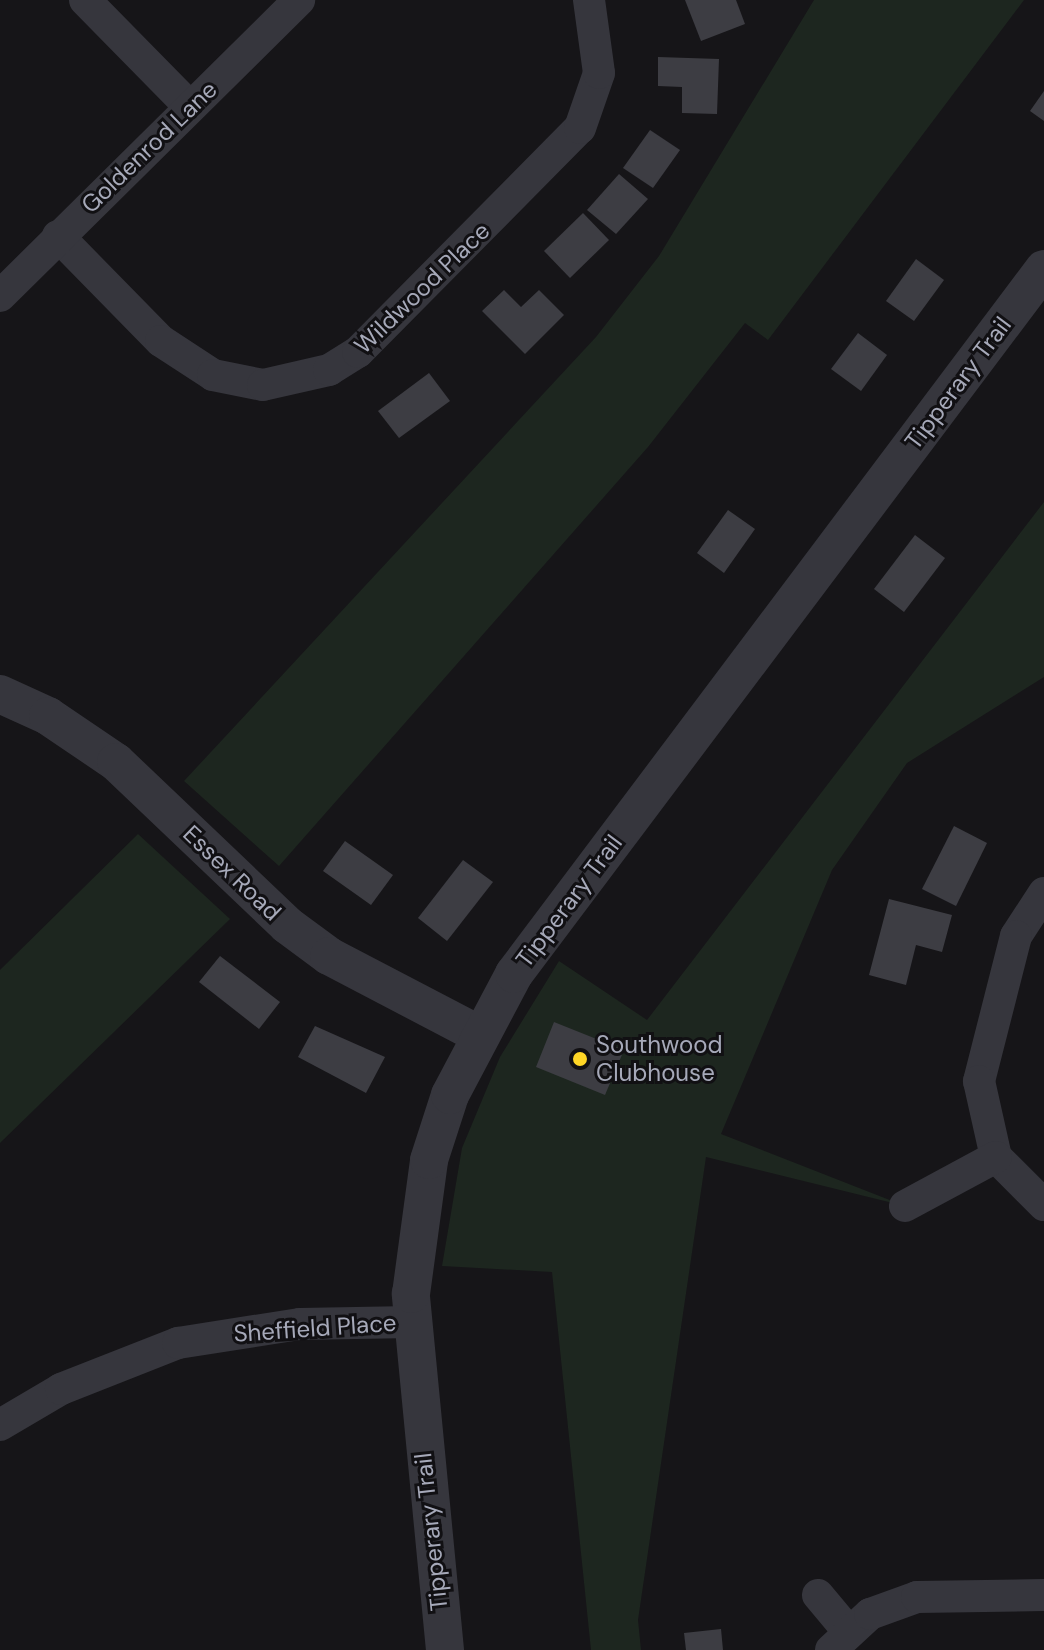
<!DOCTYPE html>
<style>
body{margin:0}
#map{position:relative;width:1044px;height:1650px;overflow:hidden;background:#161518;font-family:"DM Sans",sans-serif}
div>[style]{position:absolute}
.green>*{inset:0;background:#1d261f}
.building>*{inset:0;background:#3d3d43}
.minor>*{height:32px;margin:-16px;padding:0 16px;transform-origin:16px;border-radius:16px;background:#36363d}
.tertiary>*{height:38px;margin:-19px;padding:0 19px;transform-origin:19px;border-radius:19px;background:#36363d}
.dots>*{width:22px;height:22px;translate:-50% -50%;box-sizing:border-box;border:4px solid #111013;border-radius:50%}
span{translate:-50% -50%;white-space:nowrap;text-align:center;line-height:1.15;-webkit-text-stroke:6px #111013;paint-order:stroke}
.street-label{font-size:24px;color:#a6a9b9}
.poi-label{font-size:24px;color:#a6a9b9}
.left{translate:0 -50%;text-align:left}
</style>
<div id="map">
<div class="green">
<div style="clip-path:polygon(814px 0,1024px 0,768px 340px,745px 323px,648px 447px,279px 866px,184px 781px,596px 337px,659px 256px)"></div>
<div style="clip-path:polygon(1044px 502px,1044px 677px,907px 763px,832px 870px,721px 1134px,905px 1206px,706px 1157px,638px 1620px,641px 1650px,591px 1650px,552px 1272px,442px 1266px,462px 1148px,500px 1057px,559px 961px,647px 1020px)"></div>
<div style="clip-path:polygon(138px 834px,230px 919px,0 1143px,0 970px)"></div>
</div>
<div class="building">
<div style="clip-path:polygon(685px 0,736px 0,745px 24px,701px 41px)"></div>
<div style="clip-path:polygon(658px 57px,719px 59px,717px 114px,682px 113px,682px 87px,658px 86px)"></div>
<div style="clip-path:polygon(1044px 91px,1044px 121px,1030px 111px)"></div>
<div style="clip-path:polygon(650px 130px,680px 150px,653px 188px,623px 168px)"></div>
<div style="clip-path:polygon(619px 174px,648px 199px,616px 234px,587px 210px)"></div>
<div style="clip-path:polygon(583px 213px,609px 240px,570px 278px,544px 251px)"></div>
<div style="clip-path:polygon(916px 259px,944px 280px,914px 321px,886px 301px)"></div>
<div style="clip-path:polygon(504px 290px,521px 307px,539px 290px,564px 315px,525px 354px,482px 311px)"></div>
<div style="clip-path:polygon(858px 333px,887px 355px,861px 391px,831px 369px)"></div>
<div style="clip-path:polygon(429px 373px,450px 401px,399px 438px,378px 411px)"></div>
<div style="clip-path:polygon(728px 510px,755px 529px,724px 573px,697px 553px)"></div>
<div style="clip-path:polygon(915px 535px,945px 558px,904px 612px,874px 589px)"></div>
<div style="clip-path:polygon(954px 826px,987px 843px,956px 906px,922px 889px)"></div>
<div style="clip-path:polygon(345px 841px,393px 875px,371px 905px,323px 871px)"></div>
<div style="clip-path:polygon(463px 860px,493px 882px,447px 941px,418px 918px)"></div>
<div style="clip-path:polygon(889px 899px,952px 915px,942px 952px,916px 945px,906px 985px,869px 975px)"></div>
<div style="clip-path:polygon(220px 956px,280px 1002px,259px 1029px,199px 982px)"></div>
<div style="clip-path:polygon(554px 1022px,624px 1050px,605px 1095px,536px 1067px)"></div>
<div style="clip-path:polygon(315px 1026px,385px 1057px,366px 1093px,298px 1057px)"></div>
<div style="clip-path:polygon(721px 1629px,723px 1650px,686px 1650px,684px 1633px)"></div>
</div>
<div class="minor">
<div style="left:85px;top:0;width:150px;rotate:45.5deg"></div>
<div style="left:58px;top:236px;width:147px;rotate:45.6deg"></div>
<div style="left:161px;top:341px;width:62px;rotate:33.2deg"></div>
<div style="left:213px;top:375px;width:51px;rotate:11.3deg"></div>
<div style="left:263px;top:385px;width:68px;rotate:-12.8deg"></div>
<div style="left:329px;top:370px;width:34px;rotate:-32deg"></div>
<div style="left:358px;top:352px;width:315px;rotate:-45.3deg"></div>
<div style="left:580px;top:128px;width:58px;rotate:-70.9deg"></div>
<div style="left:599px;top:73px;width:74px;rotate:-97.8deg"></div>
<div style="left:0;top:296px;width:421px;rotate:-44.7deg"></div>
<div style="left:1044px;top:893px;width:51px;rotate:123.1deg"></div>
<div style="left:1016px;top:936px;width:150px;rotate:104.3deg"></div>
<div style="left:979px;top:1081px;width:78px;rotate:77.4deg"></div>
<div style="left:996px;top:1157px;width:68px;rotate:45deg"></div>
<div style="left:905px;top:1206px;width:103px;rotate:-28.3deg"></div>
<div style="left:0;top:1425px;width:71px;rotate:-30.5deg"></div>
<div style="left:61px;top:1389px;width:126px;rotate:-21.5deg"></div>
<div style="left:178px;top:1343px;width:123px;rotate:-8.9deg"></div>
<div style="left:300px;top:1324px;width:111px;rotate:-1deg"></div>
<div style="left:818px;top:1595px;width:47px;rotate:50.2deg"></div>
<div style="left:831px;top:1650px;width:53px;rotate:-42.7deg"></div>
<div style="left:870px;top:1614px;width:50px;rotate:-19.9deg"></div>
<div style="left:917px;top:1597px;width:127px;rotate:-0.9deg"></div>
</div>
<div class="tertiary">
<div style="left:0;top:694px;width:53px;rotate:24.6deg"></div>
<div style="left:48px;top:716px;width:82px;rotate:34.1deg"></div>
<div style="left:116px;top:762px;width:236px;rotate:43.6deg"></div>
<div style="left:287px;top:925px;width:52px;rotate:36.4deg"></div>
<div style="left:329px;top:956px;width:168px;rotate:27.6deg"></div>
<div style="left:445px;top:1650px;width:358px;rotate:-95.5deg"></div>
<div style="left:411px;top:1294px;width:135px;rotate:-82.3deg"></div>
<div style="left:429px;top:1160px;width:68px;rotate:-72.1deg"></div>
<div style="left:450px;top:1095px;width:137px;rotate:-62.1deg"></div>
<div style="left:514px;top:974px;width:882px;rotate:-53.07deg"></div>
</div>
<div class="dots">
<div style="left:580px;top:1059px;background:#ffd626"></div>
</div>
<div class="street-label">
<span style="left:149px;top:147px;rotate:-44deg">Goldenrod Lane</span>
<span style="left:422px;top:288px;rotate:-44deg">Wildwood Place</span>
<span style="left:958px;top:383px;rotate:-53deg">Tipperary Trail</span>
<span style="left:232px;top:873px;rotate:44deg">Essex Road</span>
<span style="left:569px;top:901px;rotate:-53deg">Tipperary Trail</span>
<span style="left:315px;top:1328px;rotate:-4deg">Sheffield Place</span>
<span style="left:431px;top:1532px;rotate:-96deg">Tipperary Trail</span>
</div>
<div class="poi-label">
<span class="left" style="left:596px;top:1059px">Southwood<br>Clubhouse</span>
</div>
</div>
